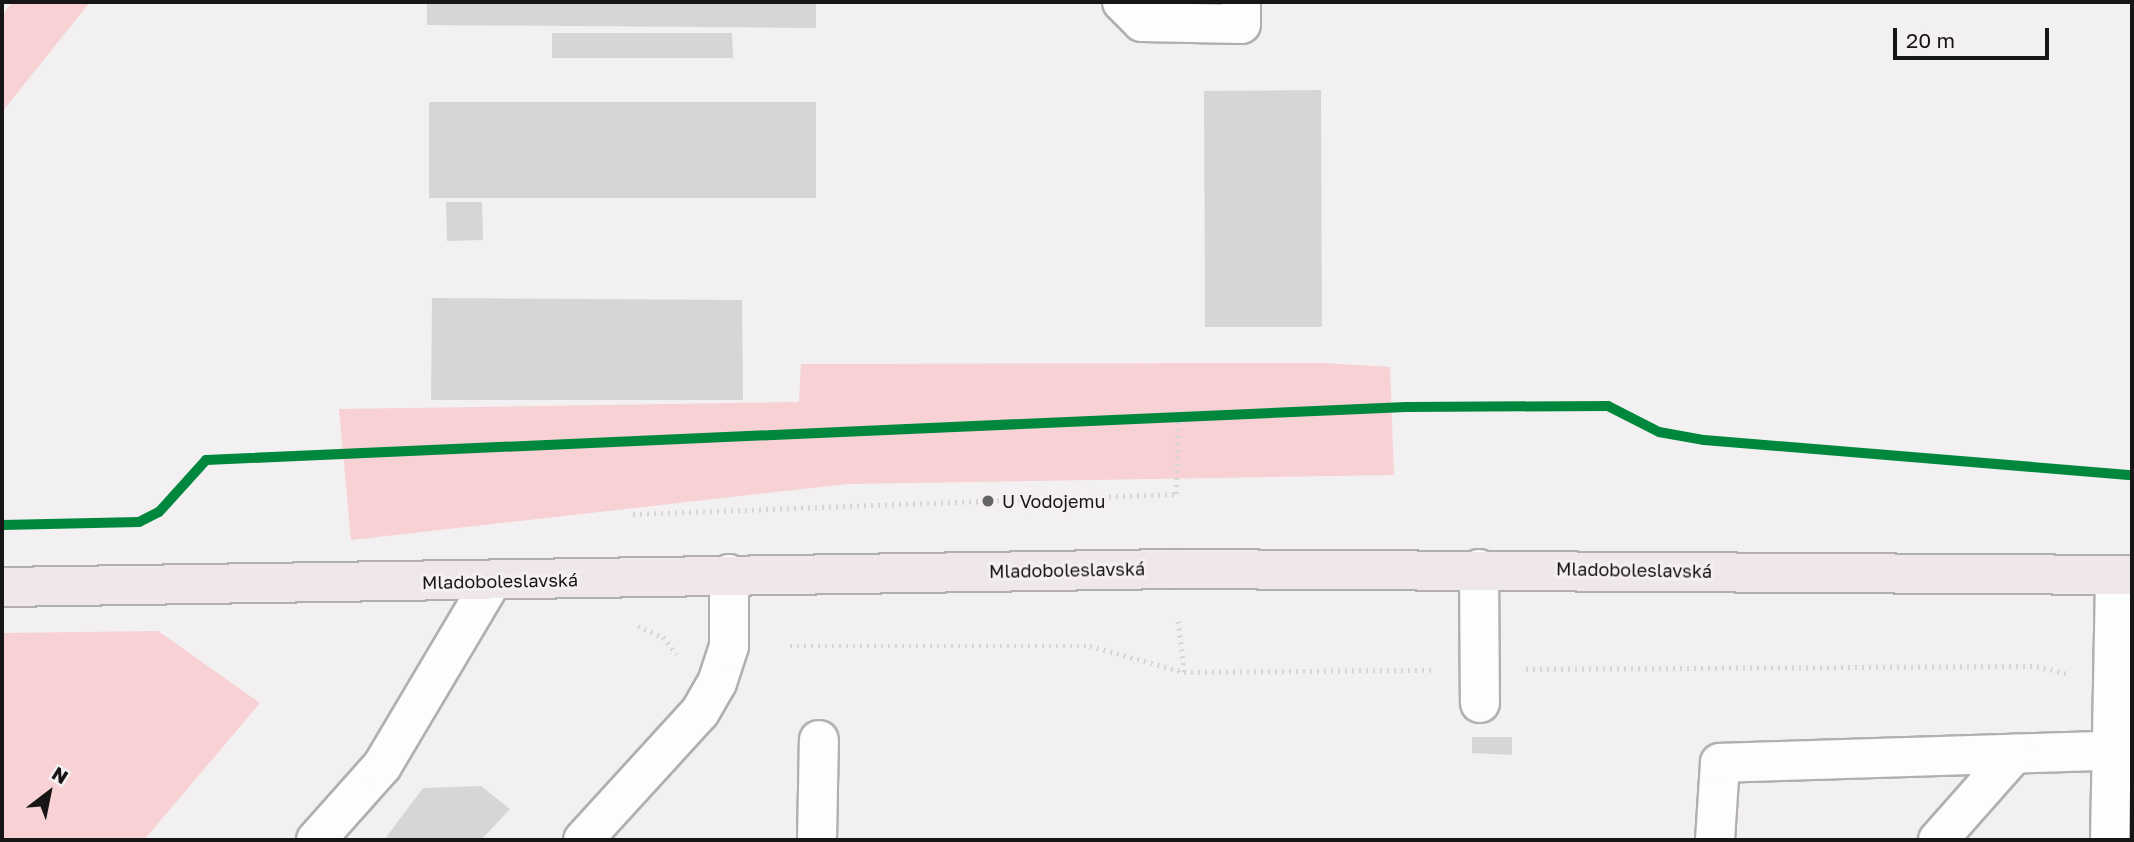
<!DOCTYPE html>
<meta charset="utf-8">
<style>
body{margin:0}
#map{position:relative;width:2134px;height:842px;overflow:hidden;background:#f3f0f1;font-family:"Golos Text",sans-serif}
div>[style]{position:absolute}
.green>*{inset:0;background:#f7d1d3}
.building>*{inset:0;background:#d7d5d6}
.path>*{height:4.5px;margin-top:-2.25px;transform-origin:0;background:repeating-linear-gradient(90deg,#d7d6d7 0 2px,transparent 0 7px)}
.roads{filter:drop-shadow(2px 0 #b1afaf) drop-shadow(-2px 0 #b1afaf) drop-shadow(0 2px #b1afaf) drop-shadow(0 -2px #b1afaf)}
.minor>*{height:38px;margin:-19px;padding:0 19px;transform-origin:19px;border-radius:19px;background:#fdfdfd}
.major>*{height:38px;margin:-19px;padding:0 19px;transform-origin:19px;border-radius:19px;background:#f0e7e8}
.cycleway>*{height:10px;margin:-5px;padding:0 5px;transform-origin:5px;border-radius:5px;background:#00873e}
.dots>*{width:19px;height:19px;translate:-50% -50%;box-sizing:border-box;border:4px solid #f4eff0;border-radius:50%}
span{translate:-50% -50%;white-space:nowrap;text-align:center;line-height:1.15;-webkit-text-stroke:6px #f4eff0;paint-order:stroke}
.poi-label{font-size:18px;color:#171515}
.left{translate:0 -50%;text-align:left}
.street-label{font-size:18px;color:#171515}
.frame{position:absolute;inset:0;border:4px solid #171515;pointer-events:none}
.north{position:absolute;left:14px;top:758px;width:70px;height:70px;-webkit-text-stroke:5px #f4eff0;paint-order:stroke;rotate:32deg;font-size:19px;font-weight:700;line-height:28px;text-align:center;color:#171515}
.north::after{content:'';display:block;margin:auto;width:24px;height:32px;background:#171515;clip-path:polygon(50% 0,100% 100%,50% 72%,0 100%)}
.scale{position:absolute;left:1893px;top:28px;width:156px;height:32px;box-sizing:border-box;border:4px solid #171515;border-top:0;padding-left:9px;font-size:21px;line-height:24px;white-space:nowrap;color:#171515;-webkit-text-stroke:5px #f4eff0;paint-order:stroke}
</style>
<div id="map">
<div class="green">
<div style="clip-path:polygon(12px 2px,90px 2px,2px 112px,2px 16px)"></div>
<div style="clip-path:polygon(1323px 363px,1390px 367px,1394px 475px,847px 484px,351px 540px,339px 409px,799px 402px,801px 364px)"></div>
<div style="clip-path:polygon(158px 631px,260px 703px,144px 840px,2px 840px,2px 633px)"></div>
</div>
<div class="building">
<div style="clip-path:polygon(427px 2px,816px 2px,816px 28px,427px 25px)"></div>
<div style="clip-path:polygon(552px 33px,732px 33px,733px 58px,552px 58px)"></div>
<div style="clip-path:polygon(1321px 90px,1322px 327px,1205px 327px,1204px 91px)"></div>
<div style="clip-path:polygon(429px 102px,816px 102px,816px 198px,429px 198px)"></div>
<div style="clip-path:polygon(446px 202px,482px 202px,483px 240px,447px 241px)"></div>
<div style="clip-path:polygon(432px 298px,742px 300px,743px 400px,431px 400px)"></div>
<div style="clip-path:polygon(1472px 737px,1512px 737px,1512px 755px,1472px 753px)"></div>
<div style="clip-path:polygon(481px 786px,510px 809px,481px 840px,384px 840px,423px 788px)"></div>
</div>
<div class="path">
<div style="left:633px;top:514px;width:543px;rotate:-2.11deg"></div>
<div style="left:1176px;top:494px;width:77px;rotate:-87.8deg"></div>
<div style="left:638px;top:626px;width:27px;rotate:24deg"></div>
<div style="left:663px;top:637px;width:22px;rotate:51deg"></div>
<div style="left:790px;top:646px;width:300px"></div>
<div style="left:1090px;top:646px;width:98px;rotate:15.5deg"></div>
<div style="left:1184px;top:672px;width:51px;rotate:-96.7deg"></div>
<div style="left:1526px;top:669px;width:511px;rotate:-0.34deg"></div>
<div style="left:2037px;top:666px;width:30px;rotate:14deg"></div>
<div style="left:1184px;top:672px;width:249px;rotate:-0.5deg"></div>
</div>
<div class="roads">
<div class="minor">
<div style="left:1122px;top:2px;width:28px;rotate:45deg"></div>
<div style="left:1142px;top:22px;width:99px;rotate:1.2deg"></div>
<div style="left:1241px;top:24px;width:22px;rotate:-90deg"></div>
<div style="left:1479px;top:569px;width:134px;rotate:89.6deg"></div>
<div style="left:316px;top:840px;width:99px;rotate:-48.3deg"></div>
<div style="left:382px;top:766px;width:215px;rotate:-59.3deg"></div>
<div style="left:583px;top:840px;width:173px;rotate:-47.6deg"></div>
<div style="left:700px;top:712px;width:34px;rotate:-60deg"></div>
<div style="left:717px;top:683px;width:39px;rotate:-72deg"></div>
<div style="left:729px;top:646px;width:72px;rotate:-90deg"></div>
<div style="left:817px;top:840px;width:100px;rotate:-88.9deg"></div>
<div style="left:1715px;top:840px;width:77px;rotate:-86.3deg"></div>
<div style="left:1720px;top:763px;width:392px;rotate:-1.8deg"></div>
<div style="left:1938px;top:840px;width:115px;rotate:-48.5deg"></div>
<div style="left:2110px;top:840px;width:265px;rotate:-88.9deg"></div>
</div>
<div class="major">
<div style="left:2px;top:587px;width:1175px;rotate:-0.88deg"></div>
<div style="left:1177px;top:569px;width:955px;rotate:0.36deg"></div>
</div>
</div>
<div class="cycleway">
<div style="left:2px;top:525px;width:137px;rotate:-1.3deg"></div>
<div style="left:139px;top:522px;width:22px;rotate:-27deg"></div>
<div style="left:159px;top:512px;width:70px;rotate:-47.9deg"></div>
<div style="left:206px;top:460px;width:1201px;rotate:-2.53deg"></div>
<div style="left:1406px;top:407px;width:202px;rotate:-0.3deg"></div>
<div style="left:1608px;top:406px;width:57px;rotate:27deg"></div>
<div style="left:1659px;top:432px;width:46px;rotate:10.1deg"></div>
<div style="left:1704px;top:440px;width:429px;rotate:4.7deg"></div>
</div>
<div class="dots">
<div style="left:988px;top:501px;background:#646262"></div>
</div>
<div class="poi-label">
<span class="left" style="left:1002px;top:501px">U Vodojemu</span>
</div>
<div class="street-label">
<span style="left:1067px;top:570px;rotate:-1deg">Mladoboleslavská</span>
<span style="left:1634px;top:570px;rotate:1deg">Mladoboleslavská</span>
<span style="left:500px;top:581px;rotate:-1deg">Mladoboleslavská</span>
</div>
<div class="frame"></div>
<div class="north">N</div>
<div class="scale">20 m</div>
</div>
